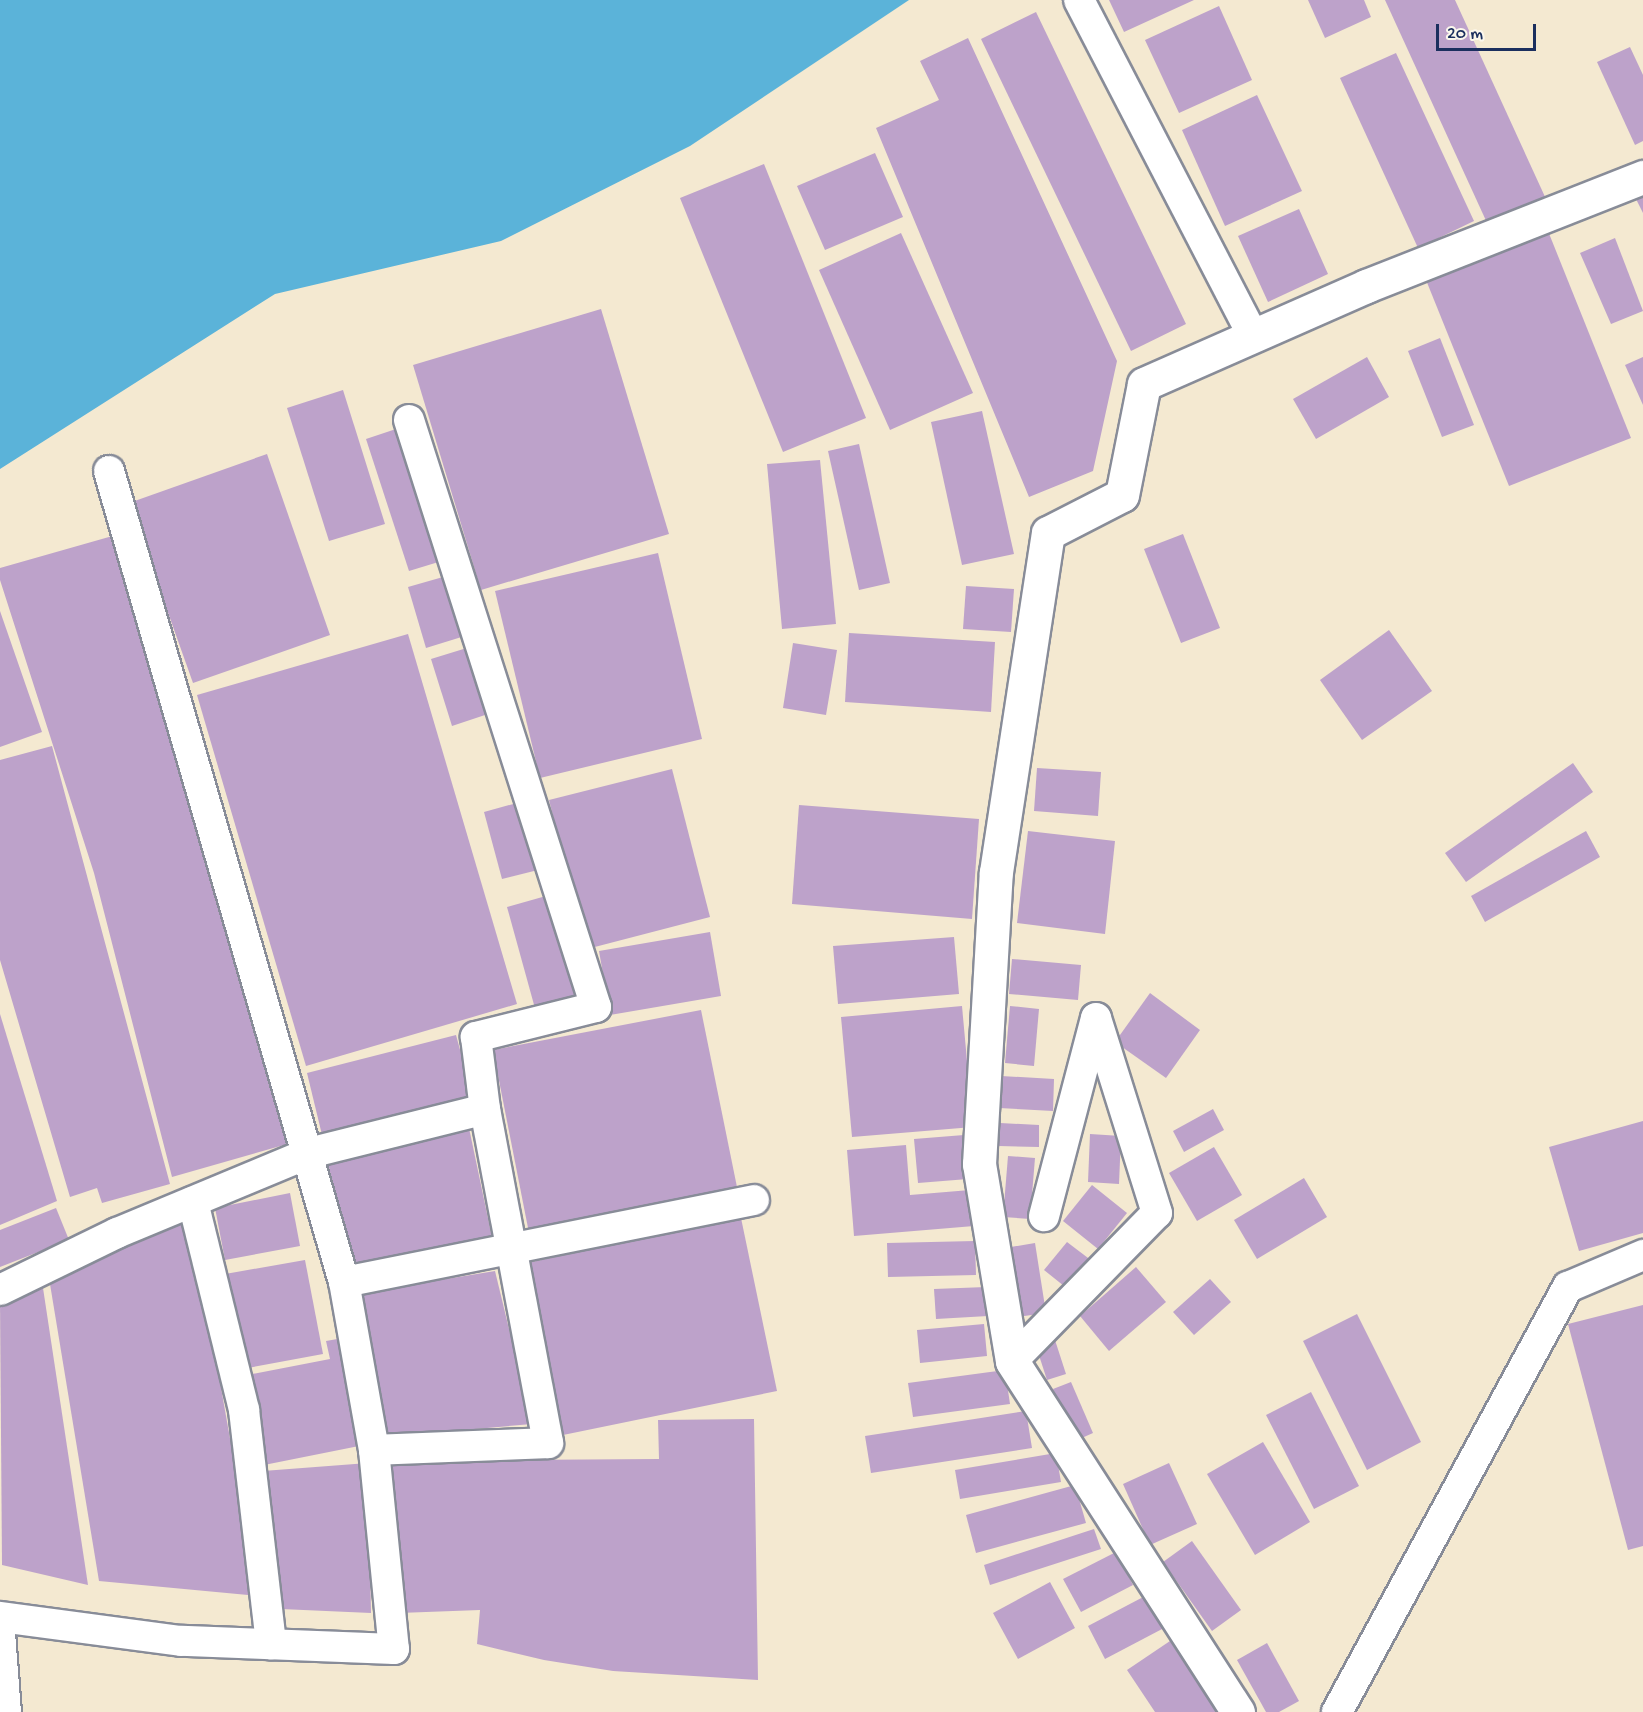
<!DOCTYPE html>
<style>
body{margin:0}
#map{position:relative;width:1643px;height:1712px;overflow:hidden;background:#f4e9d1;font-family:"Gochi Hand",sans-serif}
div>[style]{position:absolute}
.water>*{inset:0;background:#5bb3d9}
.building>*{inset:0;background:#bda2ca}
.roads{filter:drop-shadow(2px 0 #888c98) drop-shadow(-2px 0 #888c98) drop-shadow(0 2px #888c98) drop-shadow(0 -2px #888c98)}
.minor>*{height:30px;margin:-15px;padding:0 15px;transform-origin:15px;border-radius:15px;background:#fff}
.tertiary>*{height:33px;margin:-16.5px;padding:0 16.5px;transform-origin:16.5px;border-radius:16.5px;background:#fff}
span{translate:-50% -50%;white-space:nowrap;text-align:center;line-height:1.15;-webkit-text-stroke:5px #fbf7ec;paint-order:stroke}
.scale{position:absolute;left:1436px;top:24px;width:100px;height:27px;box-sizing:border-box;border:3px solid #1b2f5e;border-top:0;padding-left:8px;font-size:18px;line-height:21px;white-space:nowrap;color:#1b2f5e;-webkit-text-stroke:4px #fbf7ec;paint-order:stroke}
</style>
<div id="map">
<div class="water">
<div style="clip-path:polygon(0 0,909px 0,690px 146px,501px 241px,275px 294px,0 469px)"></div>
</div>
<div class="building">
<div style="clip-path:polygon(1109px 0,1194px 0,1124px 32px)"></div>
<div style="clip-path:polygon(1308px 0,1364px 0,1371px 17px,1325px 38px)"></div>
<div style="clip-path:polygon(1385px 0,1455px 0,1546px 199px,1488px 225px)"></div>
<div style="clip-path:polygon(1219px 6px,1252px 80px,1179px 113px,1145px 40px)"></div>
<div style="clip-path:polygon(1036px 12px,1186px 324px,1131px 351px,981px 39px)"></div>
<div style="clip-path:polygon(968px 38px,1117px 361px,1093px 471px,1029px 497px,876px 128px,939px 100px,920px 61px)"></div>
<div style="clip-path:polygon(1630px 47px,1643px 75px,1643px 141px,1635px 145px,1597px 62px)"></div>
<div style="clip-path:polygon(1396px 53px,1474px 221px,1418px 248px,1340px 78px)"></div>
<div style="clip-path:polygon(1257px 95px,1302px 191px,1225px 226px,1182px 130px)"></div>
<div style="clip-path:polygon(875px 153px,903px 217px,825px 250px,797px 186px)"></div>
<div style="clip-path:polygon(764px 164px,866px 418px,783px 452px,680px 198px)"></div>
<div style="clip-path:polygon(1643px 186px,1643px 213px,1632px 191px)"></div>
<div style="clip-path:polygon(1299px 209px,1328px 274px,1268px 302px,1238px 236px)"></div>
<div style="clip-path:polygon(1548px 231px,1631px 438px,1509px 486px,1426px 280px)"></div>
<div style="clip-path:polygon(901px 233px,973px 393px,890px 430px,819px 270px)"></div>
<div style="clip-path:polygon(1615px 238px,1643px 311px,1611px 324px,1580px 253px)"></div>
<div style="clip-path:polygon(601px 309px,669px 534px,481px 590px,413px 365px)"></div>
<div style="clip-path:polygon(1440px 338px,1474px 425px,1442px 437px,1408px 351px)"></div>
<div style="clip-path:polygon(1367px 357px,1389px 397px,1316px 439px,1293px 399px)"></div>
<div style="clip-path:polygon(1643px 357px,1643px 405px,1625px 365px)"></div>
<div style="clip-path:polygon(343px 390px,385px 524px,329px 541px,287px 408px)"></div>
<div style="clip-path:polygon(982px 411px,1014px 554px,962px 565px,931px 422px)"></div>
<div style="clip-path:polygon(402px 427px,445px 560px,409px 571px,366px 439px)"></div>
<div style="clip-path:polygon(859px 444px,890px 583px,859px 590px,828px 451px)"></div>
<div style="clip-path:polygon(267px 454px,330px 635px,193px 683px,129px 503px)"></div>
<div style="clip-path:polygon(820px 460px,836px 624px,782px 629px,767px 464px)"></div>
<div style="clip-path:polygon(123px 533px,298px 1141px,172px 1177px,94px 873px,0 580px,0 568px)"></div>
<div style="clip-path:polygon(1183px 534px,1220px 628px,1181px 643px,1144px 549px)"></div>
<div style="clip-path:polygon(658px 553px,702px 739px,540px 778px,495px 591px)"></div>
<div style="clip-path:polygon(450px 575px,468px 635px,426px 648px,408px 587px)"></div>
<div style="clip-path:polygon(966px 586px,1014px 589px,1011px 632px,963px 629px)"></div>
<div style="clip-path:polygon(0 611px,42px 732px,0 747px)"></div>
<div style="clip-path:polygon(1389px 630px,1432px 691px,1362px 740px,1320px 680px)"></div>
<div style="clip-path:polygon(849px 633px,995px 642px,991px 712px,845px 702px)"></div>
<div style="clip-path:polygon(408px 634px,517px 1004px,306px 1066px,197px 695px)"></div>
<div style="clip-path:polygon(793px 643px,837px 650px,826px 715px,783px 708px)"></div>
<div style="clip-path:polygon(470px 647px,491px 713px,452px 726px,431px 659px)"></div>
<div style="clip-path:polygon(52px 746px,170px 1184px,102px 1203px,97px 1188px,70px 1197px,0 960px,0 760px)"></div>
<div style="clip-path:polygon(1573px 763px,1593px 792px,1466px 882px,1445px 853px)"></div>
<div style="clip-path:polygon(1037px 768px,1101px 772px,1098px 816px,1034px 811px)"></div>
<div style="clip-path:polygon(672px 769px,710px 917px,587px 949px,549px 800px)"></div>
<div style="clip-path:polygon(524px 801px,542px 869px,502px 879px,484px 812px)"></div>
<div style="clip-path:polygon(799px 805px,979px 819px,972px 919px,792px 904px)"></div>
<div style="clip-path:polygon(1028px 831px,1115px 841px,1105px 934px,1017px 923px)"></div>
<div style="clip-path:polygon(1586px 831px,1600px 857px,1485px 922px,1471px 896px)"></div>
<div style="clip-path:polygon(553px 894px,581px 1000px,536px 1012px,507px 907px)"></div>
<div style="clip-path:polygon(710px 932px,721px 996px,610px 1015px,599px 951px)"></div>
<div style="clip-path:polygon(954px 937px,959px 994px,838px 1004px,833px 946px)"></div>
<div style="clip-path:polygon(1012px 959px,1081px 965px,1078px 1000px,1009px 994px)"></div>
<div style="clip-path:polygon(1150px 993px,1200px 1030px,1166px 1078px,1115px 1042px)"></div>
<div style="clip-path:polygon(962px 1006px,973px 1127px,852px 1137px,841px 1017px)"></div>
<div style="clip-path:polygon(1010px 1006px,1039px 1009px,1034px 1066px,1005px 1063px)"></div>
<div style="clip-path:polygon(701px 1010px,738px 1192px,529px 1233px,493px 1050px)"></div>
<div style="clip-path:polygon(0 1014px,57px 1201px,0 1225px)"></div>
<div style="clip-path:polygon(456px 1035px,474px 1101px,323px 1139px,307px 1073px)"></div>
<div style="clip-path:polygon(1001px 1076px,1054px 1079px,1053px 1111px,999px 1108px)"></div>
<div style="clip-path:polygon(1213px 1109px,1224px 1130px,1184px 1152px,1173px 1131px)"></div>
<div style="clip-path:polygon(1643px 1121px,1643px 1233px,1579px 1251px,1549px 1147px)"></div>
<div style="clip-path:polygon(1000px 1123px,1039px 1125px,1039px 1147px,999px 1146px)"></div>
<div style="clip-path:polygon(469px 1128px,493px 1242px,351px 1272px,327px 1158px)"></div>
<div style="clip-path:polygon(1090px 1134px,1121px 1136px,1119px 1184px,1088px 1182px)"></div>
<div style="clip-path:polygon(964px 1135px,968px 1179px,918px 1183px,914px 1139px)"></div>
<div style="clip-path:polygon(906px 1145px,910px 1195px,970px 1190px,974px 1226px,854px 1236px,847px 1150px)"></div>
<div style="clip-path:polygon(1214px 1147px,1242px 1195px,1197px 1221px,1169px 1173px)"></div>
<div style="clip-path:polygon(1008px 1156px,1035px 1158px,1030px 1219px,1003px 1217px)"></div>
<div style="clip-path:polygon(1304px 1178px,1327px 1217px,1257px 1259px,1234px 1220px)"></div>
<div style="clip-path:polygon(1092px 1185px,1127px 1213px,1098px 1249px,1063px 1221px)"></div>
<div style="clip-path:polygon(290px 1193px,300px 1246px,225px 1260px,215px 1208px)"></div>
<div style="clip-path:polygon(56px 1208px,69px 1240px,0 1267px,0 1230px)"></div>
<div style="clip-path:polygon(741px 1218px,777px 1391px,563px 1435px,527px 1263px)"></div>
<div style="clip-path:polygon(191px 1219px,258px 1596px,99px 1581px,49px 1278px)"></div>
<div style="clip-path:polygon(975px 1241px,976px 1275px,888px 1277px,887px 1243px)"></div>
<div style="clip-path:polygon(1067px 1242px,1092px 1261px,1069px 1290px,1044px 1270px)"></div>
<div style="clip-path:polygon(1035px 1243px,1046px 1313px,1017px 1317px,1005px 1248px)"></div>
<div style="clip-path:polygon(305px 1260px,323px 1354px,242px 1369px,225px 1274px)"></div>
<div style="clip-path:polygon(1136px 1267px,1166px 1302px,1109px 1351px,1080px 1316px)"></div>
<div style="clip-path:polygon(495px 1271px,532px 1424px,384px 1437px,361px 1293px)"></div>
<div style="clip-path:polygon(1210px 1279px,1231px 1302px,1194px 1335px,1173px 1312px)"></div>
<div style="clip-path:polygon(986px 1287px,988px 1316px,936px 1319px,934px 1289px)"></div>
<div style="clip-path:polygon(43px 1288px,88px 1585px,2px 1565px,0 1300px)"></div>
<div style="clip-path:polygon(1643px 1305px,1643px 1546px,1628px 1550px,1568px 1324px)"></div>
<div style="clip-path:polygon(1357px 1314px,1421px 1442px,1367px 1470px,1303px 1341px)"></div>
<div style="clip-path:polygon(984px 1324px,987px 1356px,920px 1363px,917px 1330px)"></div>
<div style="clip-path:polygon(1054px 1337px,1066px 1374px,1047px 1380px,1035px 1343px)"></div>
<div style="clip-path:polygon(343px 1338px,364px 1445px,264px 1465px,247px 1375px,330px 1359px,326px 1341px)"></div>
<div style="clip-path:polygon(1005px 1370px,1010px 1404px,913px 1417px,908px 1383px)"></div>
<div style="clip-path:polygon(1071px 1382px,1093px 1433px,1075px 1441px,1053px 1389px)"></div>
<div style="clip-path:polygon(1311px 1392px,1359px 1486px,1314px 1509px,1266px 1415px)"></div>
<div style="clip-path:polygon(1026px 1411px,1032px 1448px,871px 1473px,865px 1436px)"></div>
<div style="clip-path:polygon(754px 1419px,758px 1680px,613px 1671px,544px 1660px,477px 1644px,480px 1610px,399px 1613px,385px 1461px,659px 1459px,658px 1420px)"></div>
<div style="clip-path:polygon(1263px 1442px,1310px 1522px,1255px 1555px,1207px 1474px)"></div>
<div style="clip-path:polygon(1056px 1453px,1061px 1482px,960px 1499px,955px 1470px)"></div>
<div style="clip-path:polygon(368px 1463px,371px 1613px,281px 1609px,263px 1471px)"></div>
<div style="clip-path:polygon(1169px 1463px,1197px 1524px,1150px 1545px,1123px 1484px)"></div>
<div style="clip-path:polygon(1075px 1485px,1086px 1523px,976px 1553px,966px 1515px)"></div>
<div style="clip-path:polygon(1094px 1529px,1101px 1549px,990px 1585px,984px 1565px)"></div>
<div style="clip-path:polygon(1192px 1541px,1241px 1610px,1212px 1631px,1163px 1562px)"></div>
<div style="clip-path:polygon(1116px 1552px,1133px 1585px,1081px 1612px,1063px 1579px)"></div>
<div style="clip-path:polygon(1050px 1582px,1075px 1628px,1018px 1659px,993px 1613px)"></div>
<div style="clip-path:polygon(1147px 1595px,1164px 1628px,1105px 1659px,1088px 1626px)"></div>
<div style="clip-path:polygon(1170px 1641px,1217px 1712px,1155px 1712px,1127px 1670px)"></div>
<div style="clip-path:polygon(1267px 1643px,1299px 1701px,1279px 1712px,1266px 1712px,1237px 1660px)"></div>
</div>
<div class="roads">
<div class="minor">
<div style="left:1079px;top:0;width:378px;rotate:62.6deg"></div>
<div style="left:409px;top:420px;width:616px;rotate:72.33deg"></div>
<div style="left:596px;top:1007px;width:124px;rotate:166deg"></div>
<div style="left:476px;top:1037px;width:73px;rotate:82.9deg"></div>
<div style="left:109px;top:471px;width:844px;rotate:73.84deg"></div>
<div style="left:193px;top:1202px;width:214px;rotate:76.2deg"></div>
<div style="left:244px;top:1410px;width:236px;rotate:83.4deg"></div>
<div style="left:0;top:1290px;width:130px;rotate:-26deg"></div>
<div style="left:117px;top:1233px;width:208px;rotate:-22.6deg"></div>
<div style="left:309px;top:1153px;width:181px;rotate:-14deg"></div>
<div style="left:485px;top:1109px;width:340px;rotate:79.3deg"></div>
<div style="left:548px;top:1443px;width:174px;rotate:177.7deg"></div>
<div style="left:374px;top:1450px;width:200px;rotate:84.3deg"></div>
<div style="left:394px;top:1649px;width:213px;rotate:-177.8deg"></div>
<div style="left:181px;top:1641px;width:183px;rotate:-172.4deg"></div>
<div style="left:1012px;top:1361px;width:207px;rotate:-45.6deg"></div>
<div style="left:1157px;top:1213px;width:204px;rotate:-107.4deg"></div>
<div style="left:1096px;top:1018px;width:205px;rotate:104.7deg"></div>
<div style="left:374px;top:1450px;width:171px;rotate:-100.1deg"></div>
<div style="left:344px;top:1282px;width:418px;rotate:-11.3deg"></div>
<div style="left:0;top:1633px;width:79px;rotate:85.7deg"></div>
<div style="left:1337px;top:1712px;width:484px;rotate:-61.5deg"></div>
<div style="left:1568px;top:1287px;width:82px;rotate:-23.1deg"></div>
</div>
<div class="tertiary">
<div style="left:1238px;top:1712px;width:417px;rotate:-122.8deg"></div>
<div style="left:1012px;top:1361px;width:200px;rotate:-99.5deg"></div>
<div style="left:979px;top:1164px;width:292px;rotate:-86.7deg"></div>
<div style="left:996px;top:872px;width:343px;rotate:-81.3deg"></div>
<div style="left:1048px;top:533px;width:83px;rotate:-27.2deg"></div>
<div style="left:1122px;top:495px;width:113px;rotate:-78.8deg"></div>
<div style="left:1144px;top:384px;width:243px;rotate:-23.8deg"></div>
<div style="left:1366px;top:286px;width:298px;rotate:-21.5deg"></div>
</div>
</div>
<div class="scale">20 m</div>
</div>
